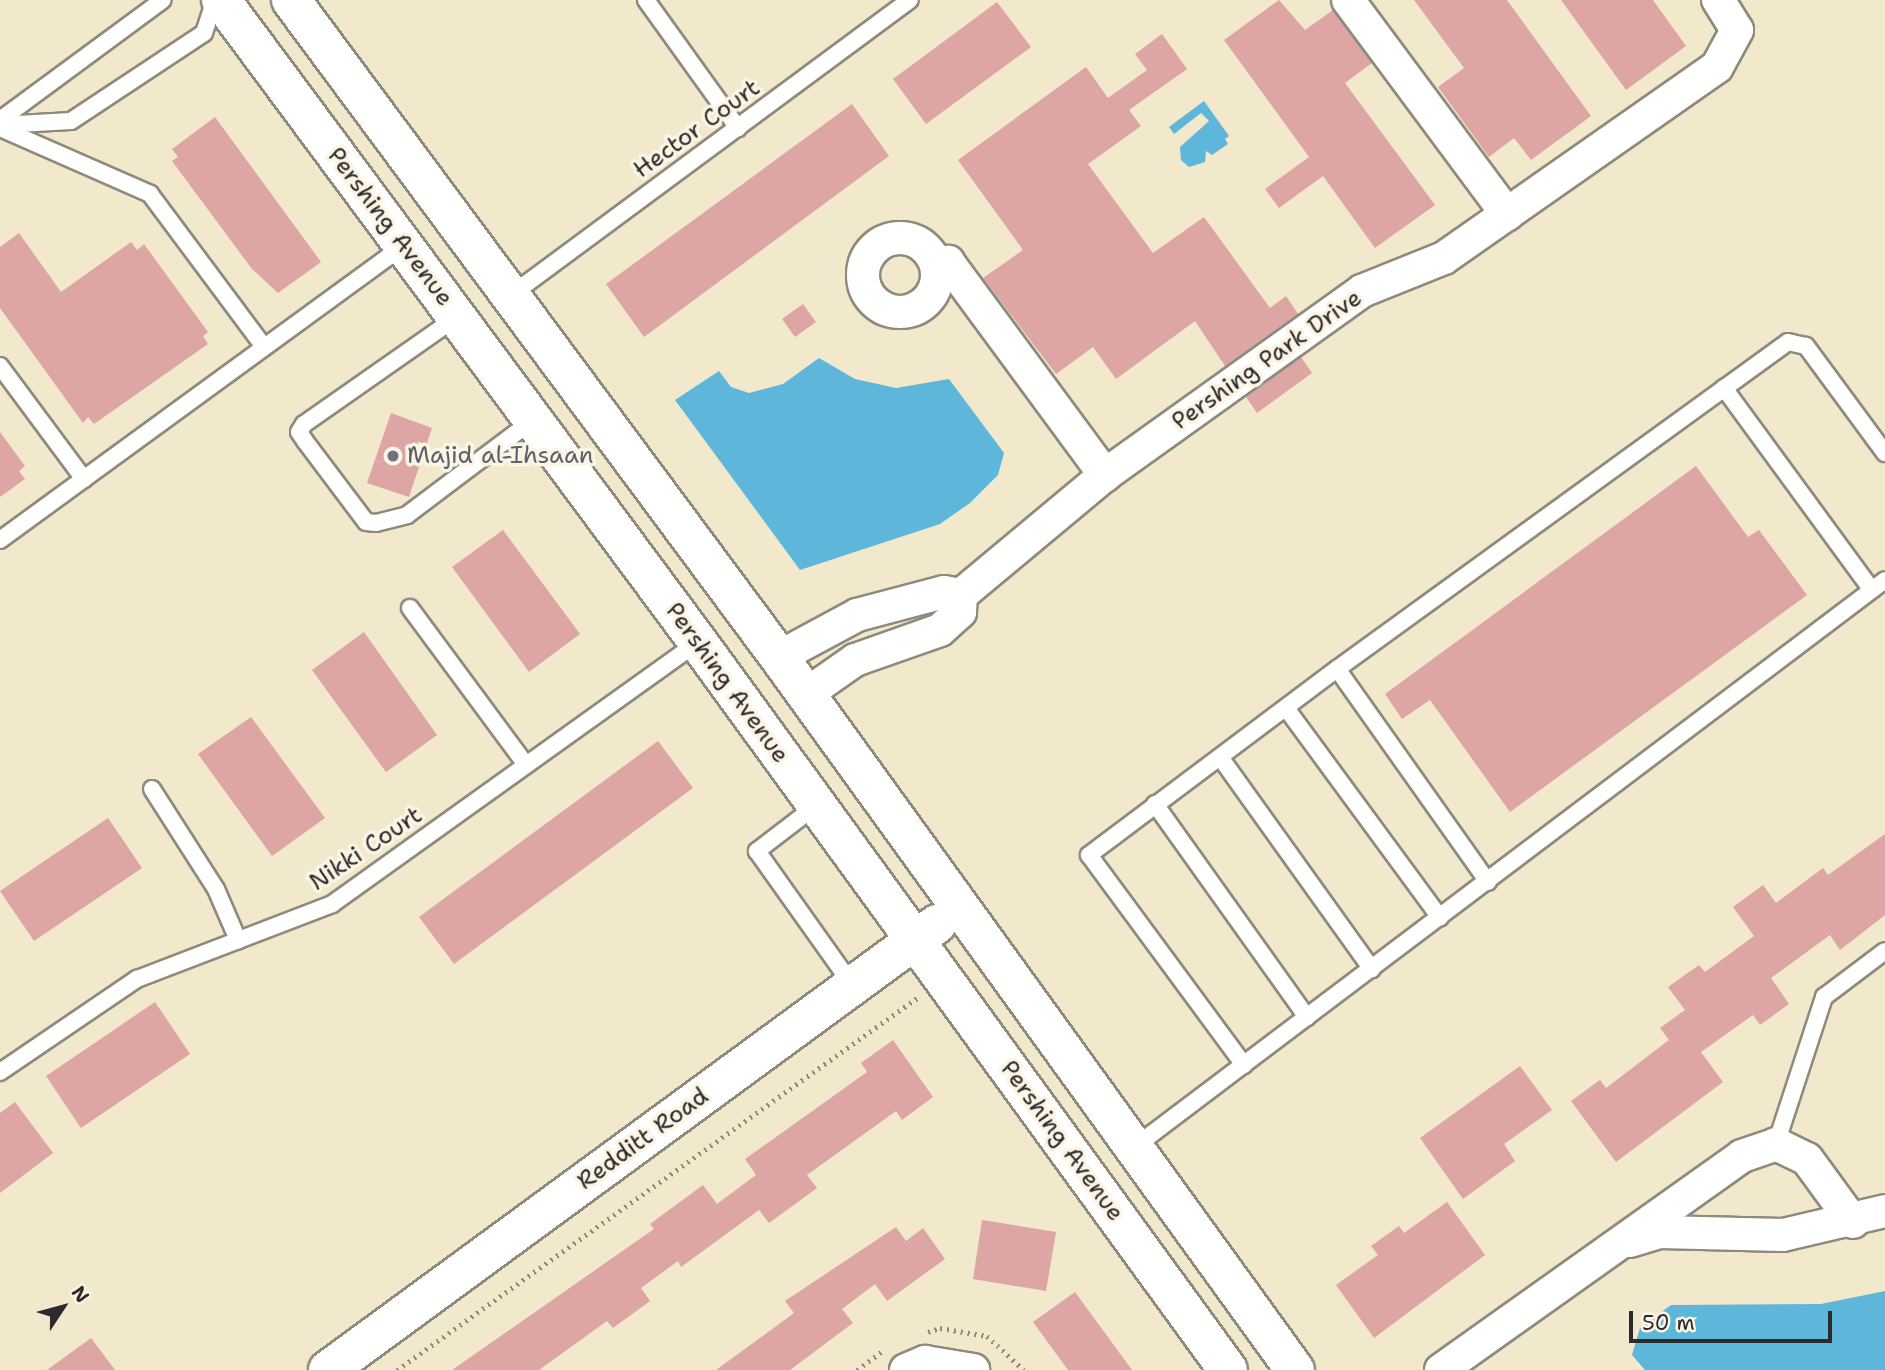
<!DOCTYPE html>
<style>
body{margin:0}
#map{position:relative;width:1885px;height:1370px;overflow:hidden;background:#f2e8cc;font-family:"Shantell Sans",sans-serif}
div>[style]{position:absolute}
.water>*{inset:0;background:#5eb7db}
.building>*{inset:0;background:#dda5a3}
.path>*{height:4.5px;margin-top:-2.25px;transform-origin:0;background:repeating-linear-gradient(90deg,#8e8a7c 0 2px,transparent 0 7px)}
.roads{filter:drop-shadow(2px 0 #8e8a7c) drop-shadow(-2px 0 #8e8a7c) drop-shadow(0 2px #8e8a7c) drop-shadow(0 -2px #8e8a7c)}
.service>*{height:16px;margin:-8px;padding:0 8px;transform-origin:8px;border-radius:8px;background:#fff}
.minor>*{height:32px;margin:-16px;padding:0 16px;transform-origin:16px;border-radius:16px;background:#fff}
.minor>.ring{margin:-16px;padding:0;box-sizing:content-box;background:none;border:32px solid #fff;border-radius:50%}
.tertiary>*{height:38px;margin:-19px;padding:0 19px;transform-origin:19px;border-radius:19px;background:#fff}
.dots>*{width:19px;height:19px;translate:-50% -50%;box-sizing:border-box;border:4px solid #fcf5e5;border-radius:50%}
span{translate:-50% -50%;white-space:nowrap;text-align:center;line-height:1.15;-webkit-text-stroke:7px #fcf5e5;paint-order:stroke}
.street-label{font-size:24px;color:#2b2b2b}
.worship-label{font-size:24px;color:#5b616d}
.left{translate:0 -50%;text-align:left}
.north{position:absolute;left:28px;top:1272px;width:70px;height:70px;-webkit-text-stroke:5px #fcf5e5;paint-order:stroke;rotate:54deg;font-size:19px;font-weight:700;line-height:28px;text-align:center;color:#2b2b2b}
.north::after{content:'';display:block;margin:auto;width:24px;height:32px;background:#2b2b2b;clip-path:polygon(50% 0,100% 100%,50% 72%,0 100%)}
.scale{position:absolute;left:1629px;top:1311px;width:203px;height:32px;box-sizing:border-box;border:4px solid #2b2b2b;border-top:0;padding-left:9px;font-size:21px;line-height:24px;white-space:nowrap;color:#2b2b2b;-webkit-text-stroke:5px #fcf5e5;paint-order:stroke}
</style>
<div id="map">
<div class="water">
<div style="clip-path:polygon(1204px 101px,1229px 136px,1225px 139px,1228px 144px,1212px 155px,1206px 151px,1205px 162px,1189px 167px,1181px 160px,1180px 147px,1209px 121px,1201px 113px,1174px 134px,1169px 127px)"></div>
<div style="clip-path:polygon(819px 358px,855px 379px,896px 388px,949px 379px,1004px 453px,998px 475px,970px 503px,940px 524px,800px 570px,675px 400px,719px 371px,731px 387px,749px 393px,783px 384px)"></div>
<div style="clip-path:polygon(1885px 1291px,1885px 1370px,1645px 1370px,1632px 1355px,1640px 1328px,1671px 1305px,1821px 1304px)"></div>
</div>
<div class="building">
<div style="clip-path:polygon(1279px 0,1305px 30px,1333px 10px,1372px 63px,1345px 83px,1435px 205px,1375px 248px,1323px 176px,1279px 208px,1265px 189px,1309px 157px,1224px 40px)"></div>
<div style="clip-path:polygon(1414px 0,1507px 0,1591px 116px,1531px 160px,1514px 138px,1489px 157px,1438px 87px,1464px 68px)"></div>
<div style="clip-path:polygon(1561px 0,1653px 0,1686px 46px,1626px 90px)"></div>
<div style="clip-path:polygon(997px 2px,1031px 47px,926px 124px,893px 79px)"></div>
<div style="clip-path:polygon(1162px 34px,1187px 69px,1129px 110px,1141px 126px,1088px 164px,1153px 253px,1204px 217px,1270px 308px,1286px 296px,1298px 314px,1225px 366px,1195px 321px,1116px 379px,1093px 347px,1056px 374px,983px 278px,1023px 250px,958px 160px,1086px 67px,1108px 98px,1147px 70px,1135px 54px)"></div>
<div style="clip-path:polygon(852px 104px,889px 156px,644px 337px,606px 284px)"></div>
<div style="clip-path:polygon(215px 117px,321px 262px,278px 293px,252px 269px,172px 161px,178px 157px,172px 149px)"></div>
<div style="clip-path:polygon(19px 233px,61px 292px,131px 242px,137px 250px,144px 244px,208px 332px,203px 336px,208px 344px,94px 424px,88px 417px,83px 423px,0 308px,0 247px)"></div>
<div style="clip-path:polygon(803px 304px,816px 322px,795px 337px,782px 319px)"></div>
<div style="clip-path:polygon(1301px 357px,1312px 373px,1257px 413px,1246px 397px)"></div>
<div style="clip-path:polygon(391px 413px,432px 428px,409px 497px,367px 483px)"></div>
<div style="clip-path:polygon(0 432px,25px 466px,19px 471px,25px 479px,0 497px)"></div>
<div style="clip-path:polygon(1696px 466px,1748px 537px,1759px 530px,1807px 595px,1510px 812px,1430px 700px,1402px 719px,1385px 694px)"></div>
<div style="clip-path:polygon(503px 530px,580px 634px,529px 672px,452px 567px)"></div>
<div style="clip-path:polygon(364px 632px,437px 735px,386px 772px,312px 670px)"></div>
<div style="clip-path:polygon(251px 717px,325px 818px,272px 856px,198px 754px)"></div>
<div style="clip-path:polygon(658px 741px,693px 788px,454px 964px,419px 917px)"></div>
<div style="clip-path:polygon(108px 818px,142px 868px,34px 941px,0 891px)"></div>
<div style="clip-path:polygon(1885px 834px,1885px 915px,1840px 950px,1830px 935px,1771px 978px,1789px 1004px,1760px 1025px,1753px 1015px,1701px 1052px,1723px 1082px,1616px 1162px,1571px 1101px,1600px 1080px,1606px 1088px,1669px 1040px,1660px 1028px,1685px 1010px,1668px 987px,1699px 965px,1705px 972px,1754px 936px,1733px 907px,1763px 885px,1776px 903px,1823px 868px,1828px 875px)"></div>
<div style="clip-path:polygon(155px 1002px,190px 1054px,81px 1128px,46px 1076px)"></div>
<div style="clip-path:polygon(893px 1040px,933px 1097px,902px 1120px,896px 1111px,807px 1175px,817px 1188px,769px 1223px,759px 1210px,681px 1267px,678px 1261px,641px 1288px,650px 1301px,613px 1328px,607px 1321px,539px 1370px,452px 1370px,654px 1229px,650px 1224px,703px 1185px,717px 1204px,756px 1175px,745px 1159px,867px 1072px,861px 1063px)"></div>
<div style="clip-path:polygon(1520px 1066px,1552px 1110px,1504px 1144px,1515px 1161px,1463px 1199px,1420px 1138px)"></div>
<div style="clip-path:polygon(15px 1102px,53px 1153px,0 1193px,0 1113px)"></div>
<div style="clip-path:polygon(1447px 1202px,1485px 1255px,1374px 1338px,1336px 1285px,1378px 1255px,1371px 1246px,1399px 1226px,1404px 1233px)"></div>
<div style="clip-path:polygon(982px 1220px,1056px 1232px,1046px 1291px,973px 1279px)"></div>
<div style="clip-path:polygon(896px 1227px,906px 1241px,923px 1228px,945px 1259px,887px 1301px,875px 1284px,842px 1309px,853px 1323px,790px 1370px,716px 1370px,794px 1313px,785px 1301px)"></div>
<div style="clip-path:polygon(1075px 1292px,1132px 1370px,1068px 1370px,1033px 1322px)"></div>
<div style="clip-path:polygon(91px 1338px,115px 1370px,47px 1370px)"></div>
</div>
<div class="path">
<div style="left:928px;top:1332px;width:13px;rotate:-18deg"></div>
<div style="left:940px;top:1328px;width:48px;rotate:9.7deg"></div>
<div style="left:987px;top:1336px;width:50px;rotate:42.6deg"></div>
<div style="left:397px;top:1370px;width:639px;rotate:-35.58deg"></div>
<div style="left:857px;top:1370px;width:30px;rotate:-37deg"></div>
</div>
<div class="roads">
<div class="service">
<div style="left:646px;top:0;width:158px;rotate:54.3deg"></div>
<div style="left:0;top:120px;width:202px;rotate:-36.4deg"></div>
<div style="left:0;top:125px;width:71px;rotate:-3.2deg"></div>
<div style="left:71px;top:121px;width:159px;rotate:-33.5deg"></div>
<div style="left:204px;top:33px;width:35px;rotate:-72deg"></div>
<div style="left:0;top:128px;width:164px;rotate:23.7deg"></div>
<div style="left:150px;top:194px;width:191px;rotate:53.3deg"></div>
<div style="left:511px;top:295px;width:496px;rotate:-36.5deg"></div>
<div style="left:457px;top:317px;width:187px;rotate:145deg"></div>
<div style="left:304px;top:424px;width:9px;rotate:122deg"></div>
<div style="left:299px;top:432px;width:11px;rotate:56deg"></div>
<div style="left:305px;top:441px;width:101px;rotate:53deg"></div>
<div style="left:366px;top:522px;width:10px;rotate:6deg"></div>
<div style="left:376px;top:523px;width:32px;rotate:-14deg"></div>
<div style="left:407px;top:515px;width:158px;rotate:-37deg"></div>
<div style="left:0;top:366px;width:141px;rotate:53.4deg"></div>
<div style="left:1724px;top:388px;width:250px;rotate:53.8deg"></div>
<div style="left:0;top:540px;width:499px;rotate:-36.1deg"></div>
<div style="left:410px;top:608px;width:195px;rotate:53.5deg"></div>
<div style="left:1286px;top:708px;width:260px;rotate:53.7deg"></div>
<div style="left:1220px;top:757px;width:261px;rotate:54.4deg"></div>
<div style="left:152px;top:789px;width:119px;rotate:57.4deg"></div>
<div style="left:216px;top:889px;width:56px;rotate:66.7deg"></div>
<div style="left:1155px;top:804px;width:262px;rotate:54.5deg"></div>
<div style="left:817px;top:805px;width:76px;rotate:142.5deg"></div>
<div style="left:757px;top:851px;width:166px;rotate:54.6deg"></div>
<div style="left:1488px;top:882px;width:261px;rotate:-125.3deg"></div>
<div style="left:1337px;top:669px;width:557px;rotate:-35.94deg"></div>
<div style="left:1788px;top:342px;width:18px;rotate:13deg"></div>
<div style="left:1806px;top:346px;width:133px;rotate:53.6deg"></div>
<div style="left:1244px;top:1065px;width:261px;rotate:-126.4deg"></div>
<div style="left:1089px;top:855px;width:310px;rotate:-36.9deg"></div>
<div style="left:0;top:1072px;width:166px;rotate:-34.2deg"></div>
<div style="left:137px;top:979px;width:209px;rotate:-21deg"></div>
<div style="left:332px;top:904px;width:450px;rotate:-35.6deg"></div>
<div style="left:1776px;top:1144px;width:155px;rotate:-71.9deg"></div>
<div style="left:1824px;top:997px;width:76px;rotate:-37deg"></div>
<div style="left:1133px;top:1148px;width:942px;rotate:-37.06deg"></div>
</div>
<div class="minor">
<div style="left:1348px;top:0;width:267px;rotate:53.4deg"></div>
<div class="ring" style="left:863px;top:238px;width:42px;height:42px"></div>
<div style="left:937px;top:270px;width:14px;rotate:-36deg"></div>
<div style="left:948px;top:262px;width:265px;rotate:53.6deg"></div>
<div style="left:779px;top:657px;width:89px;rotate:-28.3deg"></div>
<div style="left:857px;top:615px;width:90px;rotate:-14.8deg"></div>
<div style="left:944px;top:592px;width:17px;rotate:10deg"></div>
<div style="left:805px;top:695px;width:61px;rotate:-35deg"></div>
<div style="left:855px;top:660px;width:90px;rotate:-19.4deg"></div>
<div style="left:940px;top:630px;width:27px;rotate:-42deg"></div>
<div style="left:960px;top:612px;width:17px;rotate:-87deg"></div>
<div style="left:961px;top:595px;width:187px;rotate:-39.8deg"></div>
<div style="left:1105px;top:475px;width:316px;rotate:-35.6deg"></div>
<div style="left:1362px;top:291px;width:88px;rotate:-21.9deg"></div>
<div style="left:1444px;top:258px;width:333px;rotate:-35deg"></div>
<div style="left:1717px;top:67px;width:42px;rotate:-61.6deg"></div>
<div style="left:1737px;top:30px;width:36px;rotate:-122deg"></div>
<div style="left:1630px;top:1241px;width:31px;rotate:-17deg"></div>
<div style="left:1660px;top:1232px;width:123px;rotate:1.4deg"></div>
<div style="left:1783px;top:1235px;width:105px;rotate:-13.2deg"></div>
<div style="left:906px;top:1370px;width:21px;rotate:-23deg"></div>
<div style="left:925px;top:1362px;width:49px;rotate:9.5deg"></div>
<div style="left:1441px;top:1370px;width:369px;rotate:-35.4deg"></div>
<div style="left:1742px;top:1156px;width:36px;rotate:-19deg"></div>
<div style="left:1776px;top:1144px;width:34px;rotate:26deg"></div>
<div style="left:1807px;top:1159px;width:78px;rotate:53.9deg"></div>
</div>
<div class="tertiary">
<div style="left:221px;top:0;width:800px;rotate:53.39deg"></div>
<div style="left:698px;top:642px;width:900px;rotate:53.94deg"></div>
<div style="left:291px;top:0;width:818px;rotate:53.4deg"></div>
<div style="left:779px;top:657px;width:880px;rotate:54.11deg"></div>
<div style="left:328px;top:1370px;width:755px;rotate:-36.22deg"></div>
</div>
</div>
<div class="dots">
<div style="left:393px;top:456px;background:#6b7280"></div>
</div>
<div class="street-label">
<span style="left:697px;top:129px;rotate:-36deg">Hector Court</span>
<span style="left:390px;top:227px;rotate:53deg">Pershing Avenue</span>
<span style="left:1267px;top:360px;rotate:-35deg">Pershing Park Drive</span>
<span style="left:727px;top:683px;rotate:54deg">Pershing Avenue</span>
<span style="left:366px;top:849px;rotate:-34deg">Nikki Court</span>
<span style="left:643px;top:1139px;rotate:-36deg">Redditt Road</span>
<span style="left:1062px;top:1141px;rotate:54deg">Pershing Avenue</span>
</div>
<div class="worship-label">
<span class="left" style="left:407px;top:456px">Majid al-Ihsaan</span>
</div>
<div class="north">N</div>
<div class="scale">50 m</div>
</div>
